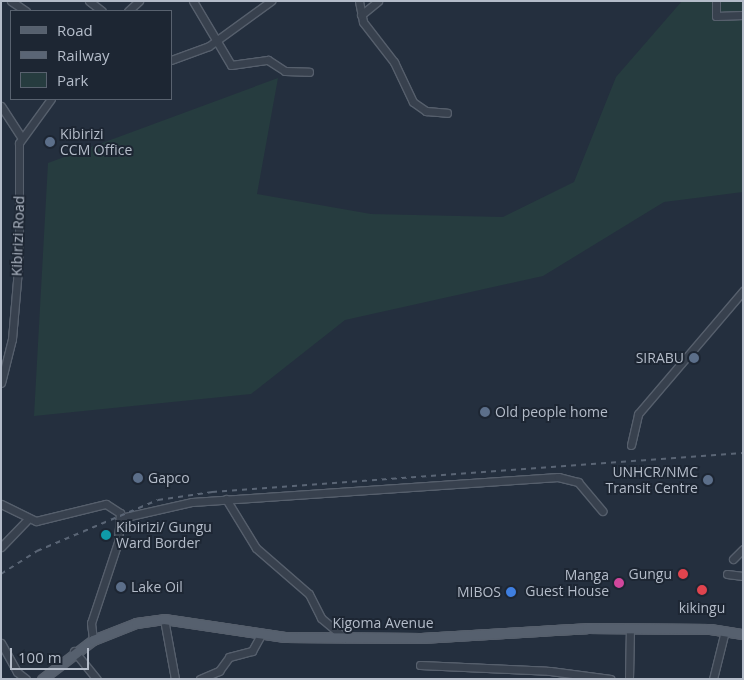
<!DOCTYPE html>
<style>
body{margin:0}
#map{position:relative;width:744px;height:680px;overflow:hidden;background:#242f3e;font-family:"Open Sans",sans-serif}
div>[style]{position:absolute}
.green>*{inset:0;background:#263c3f}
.roads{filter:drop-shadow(1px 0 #565f6c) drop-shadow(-1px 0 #565f6c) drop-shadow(0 1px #565f6c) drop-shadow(0 -1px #565f6c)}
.minor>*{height:7px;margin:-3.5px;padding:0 3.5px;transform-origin:3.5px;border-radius:3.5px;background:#38414e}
.major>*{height:9px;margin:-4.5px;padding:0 4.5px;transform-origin:4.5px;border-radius:4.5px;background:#56606e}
.rail>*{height:2px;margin-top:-1px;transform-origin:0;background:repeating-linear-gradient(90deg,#5a6575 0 5px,transparent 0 10px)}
.dots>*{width:14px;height:14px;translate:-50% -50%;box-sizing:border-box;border:2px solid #1d2633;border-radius:50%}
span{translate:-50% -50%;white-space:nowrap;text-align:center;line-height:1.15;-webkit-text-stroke:4px #1d2633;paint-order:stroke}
.poi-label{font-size:14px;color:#b4bcc9}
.left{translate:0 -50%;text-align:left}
.right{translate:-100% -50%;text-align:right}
.street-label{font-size:14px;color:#b4bcc9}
.frame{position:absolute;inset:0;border:2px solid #b4bcc9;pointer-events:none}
.legend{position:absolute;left:10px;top:10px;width:162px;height:90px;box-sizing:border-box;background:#1d2633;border:1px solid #59626f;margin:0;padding:6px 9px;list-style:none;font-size:15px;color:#b4bcc9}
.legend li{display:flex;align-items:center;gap:10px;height:25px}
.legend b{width:25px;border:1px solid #59626f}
.scale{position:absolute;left:10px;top:648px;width:79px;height:22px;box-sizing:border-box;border:2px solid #b4bcc9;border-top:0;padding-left:6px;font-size:15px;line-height:18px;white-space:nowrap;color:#b4bcc9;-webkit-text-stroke:4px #1d2633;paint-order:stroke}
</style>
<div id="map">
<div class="green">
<div style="clip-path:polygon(682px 1px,743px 1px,743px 192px,664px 202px,543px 276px,345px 320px,251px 394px,34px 416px,48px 163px,278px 78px,257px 194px,371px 214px,503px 217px,574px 182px,616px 77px)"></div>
</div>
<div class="roads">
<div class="minor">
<div style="left:11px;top:1px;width:18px;rotate:34deg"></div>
<div style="left:89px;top:1px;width:16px;rotate:38deg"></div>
<div style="left:193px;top:1px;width:74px;rotate:59.3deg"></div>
<div style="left:231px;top:65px;width:37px;rotate:-8deg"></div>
<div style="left:268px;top:60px;width:20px;rotate:33deg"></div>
<div style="left:285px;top:71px;width:24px;rotate:2deg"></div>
<div style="left:359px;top:1px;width:21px;rotate:79deg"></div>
<div style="left:363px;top:22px;width:51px;rotate:52.2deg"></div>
<div style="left:394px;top:62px;width:44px;rotate:64.6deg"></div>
<div style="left:413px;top:102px;width:16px;rotate:35deg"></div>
<div style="left:426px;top:111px;width:21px;rotate:5deg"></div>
<div style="left:716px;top:1px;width:15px;rotate:90deg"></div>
<div style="left:716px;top:16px;width:27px;rotate:-2deg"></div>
<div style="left:128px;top:11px;width:15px;rotate:-42deg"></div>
<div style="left:361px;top:15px;width:22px;rotate:-39deg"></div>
<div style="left:171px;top:60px;width:40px;rotate:-20.2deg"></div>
<div style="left:209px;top:46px;width:77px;rotate:-36deg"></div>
<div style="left:1px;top:106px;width:37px;rotate:57deg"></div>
<div style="left:1px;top:383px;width:45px;rotate:-76deg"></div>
<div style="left:12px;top:339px;width:82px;rotate:-85.1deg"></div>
<div style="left:19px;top:257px;width:114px;rotate:-90deg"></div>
<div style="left:19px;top:143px;width:54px;rotate:-54deg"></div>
<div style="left:631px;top:445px;width:32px;rotate:-77deg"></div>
<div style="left:638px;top:414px;width:162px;rotate:-49.5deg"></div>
<div style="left:226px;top:499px;width:57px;rotate:58.5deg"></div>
<div style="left:256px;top:548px;width:70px;rotate:41deg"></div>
<div style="left:309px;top:594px;width:27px;rotate:63deg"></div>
<div style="left:321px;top:618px;width:31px;rotate:40deg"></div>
<div style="left:1px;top:504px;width:39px;rotate:26deg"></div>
<div style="left:36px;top:521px;width:72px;rotate:-13.7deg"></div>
<div style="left:106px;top:504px;width:17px;rotate:33deg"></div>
<div style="left:120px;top:513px;width:29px;rotate:94deg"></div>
<div style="left:118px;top:542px;width:85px;rotate:108.4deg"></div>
<div style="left:91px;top:623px;width:17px;rotate:83deg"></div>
<div style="left:121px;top:518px;width:73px;rotate:-12.7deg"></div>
<div style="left:192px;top:502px;width:367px;rotate:-3.9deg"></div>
<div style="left:558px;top:477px;width:21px;rotate:14deg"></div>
<div style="left:578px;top:482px;width:38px;rotate:50deg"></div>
<div style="left:1px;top:547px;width:37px;rotate:-46deg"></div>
<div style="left:733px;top:559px;width:14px;rotate:-45deg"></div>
<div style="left:727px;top:574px;width:16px;rotate:7deg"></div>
<div style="left:164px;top:619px;width:61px;rotate:79.6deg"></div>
<div style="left:1px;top:643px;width:33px;rotate:61deg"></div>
<div style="left:17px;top:672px;width:11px;rotate:38deg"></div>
<div style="left:74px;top:651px;width:36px;rotate:51deg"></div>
<div style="left:420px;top:665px;width:130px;rotate:2.6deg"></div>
<div style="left:550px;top:671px;width:61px;rotate:7.6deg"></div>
<div style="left:200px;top:679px;width:21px;rotate:-23deg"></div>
<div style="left:219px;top:671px;width:17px;rotate:-54deg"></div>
<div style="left:229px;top:657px;width:24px;rotate:-15deg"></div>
<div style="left:252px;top:651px;width:18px;rotate:-61deg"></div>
<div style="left:629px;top:679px;width:51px;rotate:-88.9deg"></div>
<div style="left:713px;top:679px;width:49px;rotate:-76deg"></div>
</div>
<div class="major">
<div style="left:42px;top:679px;width:64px;rotate:-37.4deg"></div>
<div style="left:93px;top:640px;width:46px;rotate:-21.6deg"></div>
<div style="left:136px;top:623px;width:28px;rotate:-8deg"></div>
<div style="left:164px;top:619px;width:122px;rotate:8.5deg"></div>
<div style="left:285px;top:637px;width:136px;rotate:0.4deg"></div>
<div style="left:421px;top:638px;width:166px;rotate:-3.4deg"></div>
<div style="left:587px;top:628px;width:123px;rotate:0.5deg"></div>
<div style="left:710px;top:629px;width:33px;rotate:9deg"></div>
</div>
</div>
<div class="rail">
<div style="left:1px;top:574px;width:43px;rotate:-32.6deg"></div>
<div style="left:37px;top:551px;width:131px;rotate:-22.9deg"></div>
<div style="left:158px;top:500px;width:55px;rotate:-8.4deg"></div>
<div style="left:212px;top:492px;width:532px;rotate:-4.2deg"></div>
</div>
<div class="dots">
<div style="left:50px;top:142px;background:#5c6f8a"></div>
<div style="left:694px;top:358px;background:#5c6f8a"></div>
<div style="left:485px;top:412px;background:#5c6f8a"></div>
<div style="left:138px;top:478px;background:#5c6f8a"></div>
<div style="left:708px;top:480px;background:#5c6f8a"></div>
<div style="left:106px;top:535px;background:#0f9aa8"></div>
<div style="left:683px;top:574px;background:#e0444e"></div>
<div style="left:619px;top:583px;background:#d1479c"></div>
<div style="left:121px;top:587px;background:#5c6f8a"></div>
<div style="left:702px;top:590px;background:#e0444e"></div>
<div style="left:511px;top:592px;background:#3f7fe0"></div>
</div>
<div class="poi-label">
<span class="left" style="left:60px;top:142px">Kibirizi<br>CCM Office</span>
<span class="right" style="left:684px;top:358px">SIRABU</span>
<span class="left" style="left:495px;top:412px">Old people home</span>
<span class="right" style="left:698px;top:480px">UNHCR/NMC<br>Transit Centre</span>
<span class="left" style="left:148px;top:478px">Gapco</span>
<span class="left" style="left:116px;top:535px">Kibirizi/ Gungu<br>Ward Border</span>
<span class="right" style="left:672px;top:574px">Gungu</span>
<span class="right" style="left:609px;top:583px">Manga<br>Guest House</span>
<span class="left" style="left:131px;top:587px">Lake Oil</span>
<span class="right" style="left:501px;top:592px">MIBOS</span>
<span style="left:702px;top:608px">kikingu</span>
</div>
<div class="street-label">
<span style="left:18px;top:236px;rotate:-88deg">Kibirizi Road</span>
<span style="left:383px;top:623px">Kigoma Avenue</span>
</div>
<div class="frame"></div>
<ul class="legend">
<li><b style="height:6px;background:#56606e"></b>Road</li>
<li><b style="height:6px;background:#5a6575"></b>Railway</li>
<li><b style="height:14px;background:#263c3f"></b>Park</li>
</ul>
<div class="scale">100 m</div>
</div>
